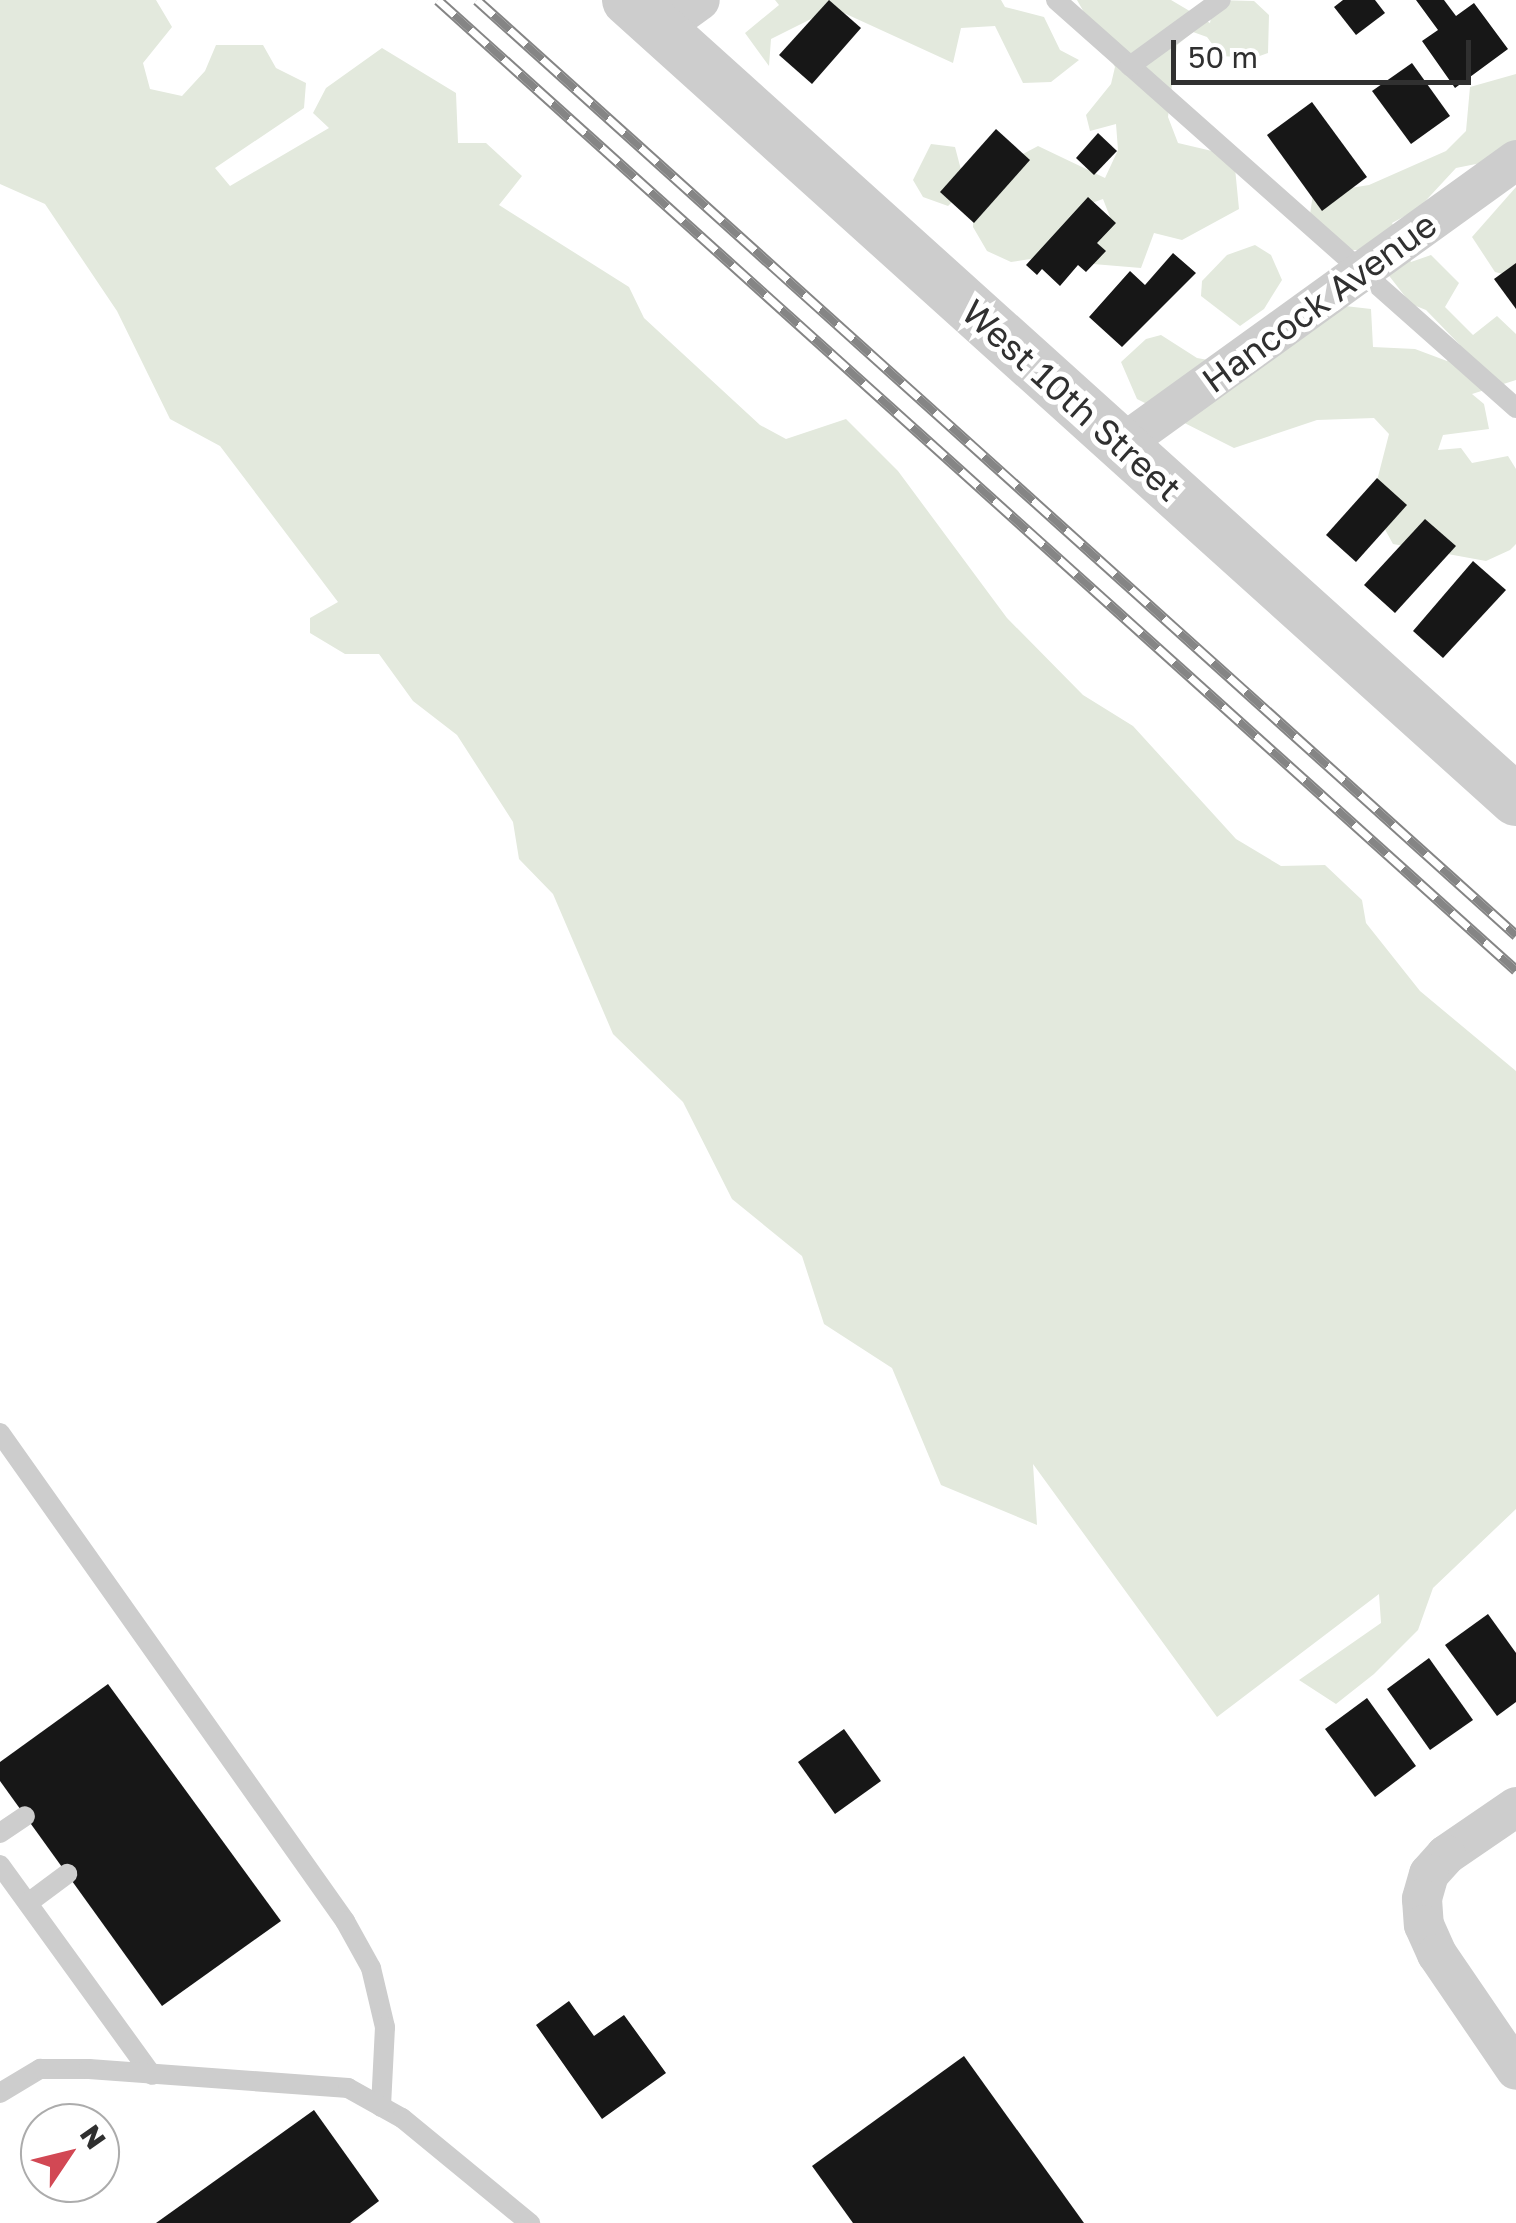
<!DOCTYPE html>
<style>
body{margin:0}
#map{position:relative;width:1516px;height:2223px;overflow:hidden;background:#fff;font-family:"Golos Text",sans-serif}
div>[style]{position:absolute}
.green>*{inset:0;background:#e3e9dd}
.building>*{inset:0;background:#171717}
.service>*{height:20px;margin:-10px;padding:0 10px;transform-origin:10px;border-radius:10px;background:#cdcdcd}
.minor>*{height:40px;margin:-20px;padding:0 20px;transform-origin:20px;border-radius:20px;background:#cdcdcd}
.tertiary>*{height:52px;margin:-26px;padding:0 26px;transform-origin:26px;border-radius:26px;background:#cdcdcd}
.rail>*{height:11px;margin-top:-5.5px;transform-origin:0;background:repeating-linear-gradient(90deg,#fff 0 22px,#858585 0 44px);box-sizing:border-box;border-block:2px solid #858585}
span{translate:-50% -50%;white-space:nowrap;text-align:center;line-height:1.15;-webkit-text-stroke:10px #fff;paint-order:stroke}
.street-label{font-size:35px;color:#303030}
.north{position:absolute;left:20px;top:2103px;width:100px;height:100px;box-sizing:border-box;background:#fff;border:2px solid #acacac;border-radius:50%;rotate:55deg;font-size:28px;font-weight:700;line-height:40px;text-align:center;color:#303030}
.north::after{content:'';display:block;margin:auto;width:35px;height:45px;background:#d24854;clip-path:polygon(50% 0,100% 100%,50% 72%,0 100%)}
.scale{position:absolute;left:1171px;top:40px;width:300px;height:45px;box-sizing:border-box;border:5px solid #303030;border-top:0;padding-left:12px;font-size:30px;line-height:35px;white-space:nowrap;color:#303030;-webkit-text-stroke:8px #fff;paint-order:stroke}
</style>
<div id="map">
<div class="green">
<div style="clip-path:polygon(0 0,156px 0,172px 27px,143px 63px,150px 89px,182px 96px,205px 71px,216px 45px,263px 45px,276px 68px,306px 83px,304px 108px,215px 168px,230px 186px,329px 128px,313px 113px,326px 88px,382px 48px,456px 93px,458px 143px,486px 143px,522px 176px,499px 205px,629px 287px,644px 318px,760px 425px,786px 439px,846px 419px,898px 471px,1007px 618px,1083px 695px,1133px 726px,1236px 839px,1281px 866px,1325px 865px,1362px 900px,1366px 923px,1420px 991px,1516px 1071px,1516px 1509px,1433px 1588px,1418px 1630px,1374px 1674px,1336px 1704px,1299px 1680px,1381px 1623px,1379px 1594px,1217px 1717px,1033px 1464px,1037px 1525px,941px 1485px,892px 1368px,824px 1324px,802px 1256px,732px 1199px,683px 1102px,613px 1034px,553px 894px,519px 859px,513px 822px,457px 735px,413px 701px,379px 654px,345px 654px,310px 633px,310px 618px,338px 602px,220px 446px,170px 419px,117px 311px,45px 204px,0 184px)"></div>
<div style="clip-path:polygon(775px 0,1001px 0,1005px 7px,1044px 17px,1060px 50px,1079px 60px,1051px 82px,1023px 83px,995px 26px,961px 28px,953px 63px,833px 8px,771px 39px,769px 66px,745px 33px,779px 5px)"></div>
<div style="clip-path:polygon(1077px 0,1171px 0,1210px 23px,1214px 0,1254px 1px,1269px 15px,1268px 53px,1254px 58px,1221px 56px,1207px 37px,1193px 32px,1177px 45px,1168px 117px,1178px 143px,1212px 151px,1235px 168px,1239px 209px,1182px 240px,1154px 233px,1141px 268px,1093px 264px,1091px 243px,1110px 217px,1103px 199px,1089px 204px,1075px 252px,1011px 262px,987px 251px,973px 227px,974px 200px,960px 194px,948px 206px,923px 197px,913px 180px,931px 144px,955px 147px,965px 185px,1038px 146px,1105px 178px,1118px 150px,1116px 124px,1090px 131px,1086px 115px,1111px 84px,1115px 67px)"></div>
<div style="clip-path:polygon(1516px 74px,1516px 156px,1456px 168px,1418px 209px,1392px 223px,1411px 262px,1431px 255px,1459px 283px,1445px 307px,1473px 335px,1497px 316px,1516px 334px,1516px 380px,1472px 394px,1484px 404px,1489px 429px,1443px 435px,1438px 450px,1461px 448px,1472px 463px,1508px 456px,1516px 469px,1516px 544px,1510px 550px,1486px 561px,1393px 544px,1371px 504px,1389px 434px,1374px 418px,1317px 420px,1234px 448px,1137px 399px,1121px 362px,1146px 339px,1161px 335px,1197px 358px,1247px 367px,1345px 306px,1371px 309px,1373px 347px,1415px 349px,1447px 361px,1460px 345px,1426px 310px,1411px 304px,1369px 250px,1343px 250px,1309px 221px,1313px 194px,1369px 185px,1446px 151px,1466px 131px,1470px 87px)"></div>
<div style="clip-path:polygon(1516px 187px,1516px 277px,1515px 277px,1495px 272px,1472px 237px)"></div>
<div style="clip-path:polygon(1255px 245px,1271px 255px,1282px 280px,1264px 309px,1240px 326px,1201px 296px,1202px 281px,1227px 255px)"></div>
</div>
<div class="building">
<div style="clip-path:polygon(829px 0,861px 28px,812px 84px,779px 55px)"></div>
<div style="clip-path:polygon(1343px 0,1375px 0,1385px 13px,1356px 35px,1334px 7px)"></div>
<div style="clip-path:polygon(1416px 0,1444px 0,1456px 16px,1474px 3px,1508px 49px,1455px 88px,1422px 41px,1438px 30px)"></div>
<div style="clip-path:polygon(1412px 63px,1450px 116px,1411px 144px,1372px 91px)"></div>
<div style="clip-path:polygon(1312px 102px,1367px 177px,1322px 211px,1267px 135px)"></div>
<div style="clip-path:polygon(996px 129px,1030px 160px,974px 223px,940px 192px)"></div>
<div style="clip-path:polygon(1098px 133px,1117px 151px,1094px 175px,1076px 158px)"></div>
<div style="clip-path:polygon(1088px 197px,1116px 223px,1097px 243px,1106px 251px,1086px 272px,1078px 265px,1060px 286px,1042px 269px,1037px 275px,1026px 265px)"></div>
<div style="clip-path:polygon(1173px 253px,1196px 273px,1122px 347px,1089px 317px,1130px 271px,1145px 285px)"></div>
<div style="clip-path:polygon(1516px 263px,1516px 309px,1494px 279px)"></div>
<div style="clip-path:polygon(1377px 478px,1407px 505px,1356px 562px,1326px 535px)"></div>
<div style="clip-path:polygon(1425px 519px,1456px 546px,1395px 613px,1364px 585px)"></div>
<div style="clip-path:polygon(1473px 561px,1506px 590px,1443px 658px,1413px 631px)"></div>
<div style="clip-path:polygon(1488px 1614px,1516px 1653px,1516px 1702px,1497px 1716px,1445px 1645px)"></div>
<div style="clip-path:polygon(1429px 1658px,1473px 1720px,1430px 1750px,1387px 1689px)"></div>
<div style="clip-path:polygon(108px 1684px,281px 1921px,162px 2006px,0 1781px,0 1762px)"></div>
<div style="clip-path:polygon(1367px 1698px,1416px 1766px,1375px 1797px,1325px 1729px)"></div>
<div style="clip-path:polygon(844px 1729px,881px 1781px,835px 1814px,798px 1762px)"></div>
<div style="clip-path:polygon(569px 2001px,594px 2036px,624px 2015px,666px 2073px,602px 2119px,536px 2025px)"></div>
<div style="clip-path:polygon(964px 2056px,1084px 2223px,853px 2223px,812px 2166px)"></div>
<div style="clip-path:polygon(314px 2110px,379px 2201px,350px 2223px,156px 2223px)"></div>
</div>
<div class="service">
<div style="left:1056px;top:0;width:615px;rotate:41.57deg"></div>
<div style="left:1130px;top:66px;width:112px;rotate:-36deg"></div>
<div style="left:0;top:1433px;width:598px;rotate:54.74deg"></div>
<div style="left:345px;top:1921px;width:54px;rotate:61deg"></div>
<div style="left:371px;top:1968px;width:61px;rotate:76.7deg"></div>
<div style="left:385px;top:2027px;width:80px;rotate:92.9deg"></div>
<div style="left:0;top:1833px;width:30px;rotate:-34deg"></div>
<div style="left:0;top:1865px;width:259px;rotate:54.1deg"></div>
<div style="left:28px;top:1903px;width:49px;rotate:-36.6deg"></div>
<div style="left:0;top:2093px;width:47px;rotate:-31deg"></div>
<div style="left:40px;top:2069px;width:49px"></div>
<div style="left:89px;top:2069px;width:260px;rotate:4.2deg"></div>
<div style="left:348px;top:2088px;width:62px;rotate:29.1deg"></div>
<div style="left:402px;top:2118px;width:166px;rotate:39.4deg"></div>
</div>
<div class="minor">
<div style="left:660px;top:29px;width:49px;rotate:-35.9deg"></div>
<div style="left:1121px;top:445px;width:487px;rotate:-35.8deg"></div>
<div style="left:1516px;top:1807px;width:85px;rotate:145.6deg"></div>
<div style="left:1446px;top:1855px;width:25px;rotate:132deg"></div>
<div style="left:1429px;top:1874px;width:26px;rotate:106deg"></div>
<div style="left:1422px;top:1899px;width:26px;rotate:86deg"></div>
<div style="left:1424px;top:1925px;width:32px;rotate:66deg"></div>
<div style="left:1437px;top:1954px;width:140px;rotate:55.7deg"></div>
</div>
<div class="tertiary">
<div style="left:628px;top:0;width:1195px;rotate:42.02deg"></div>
</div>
<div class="rail">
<div style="left:438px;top:0;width:1450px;rotate:41.98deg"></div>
<div style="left:477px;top:0;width:1398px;rotate:41.98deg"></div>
</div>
<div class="street-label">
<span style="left:1319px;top:302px;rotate:-36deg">Hancock Avenue</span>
<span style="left:1072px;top:400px;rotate:42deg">West 10th Street</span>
</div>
<div class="north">N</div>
<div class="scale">50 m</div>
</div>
